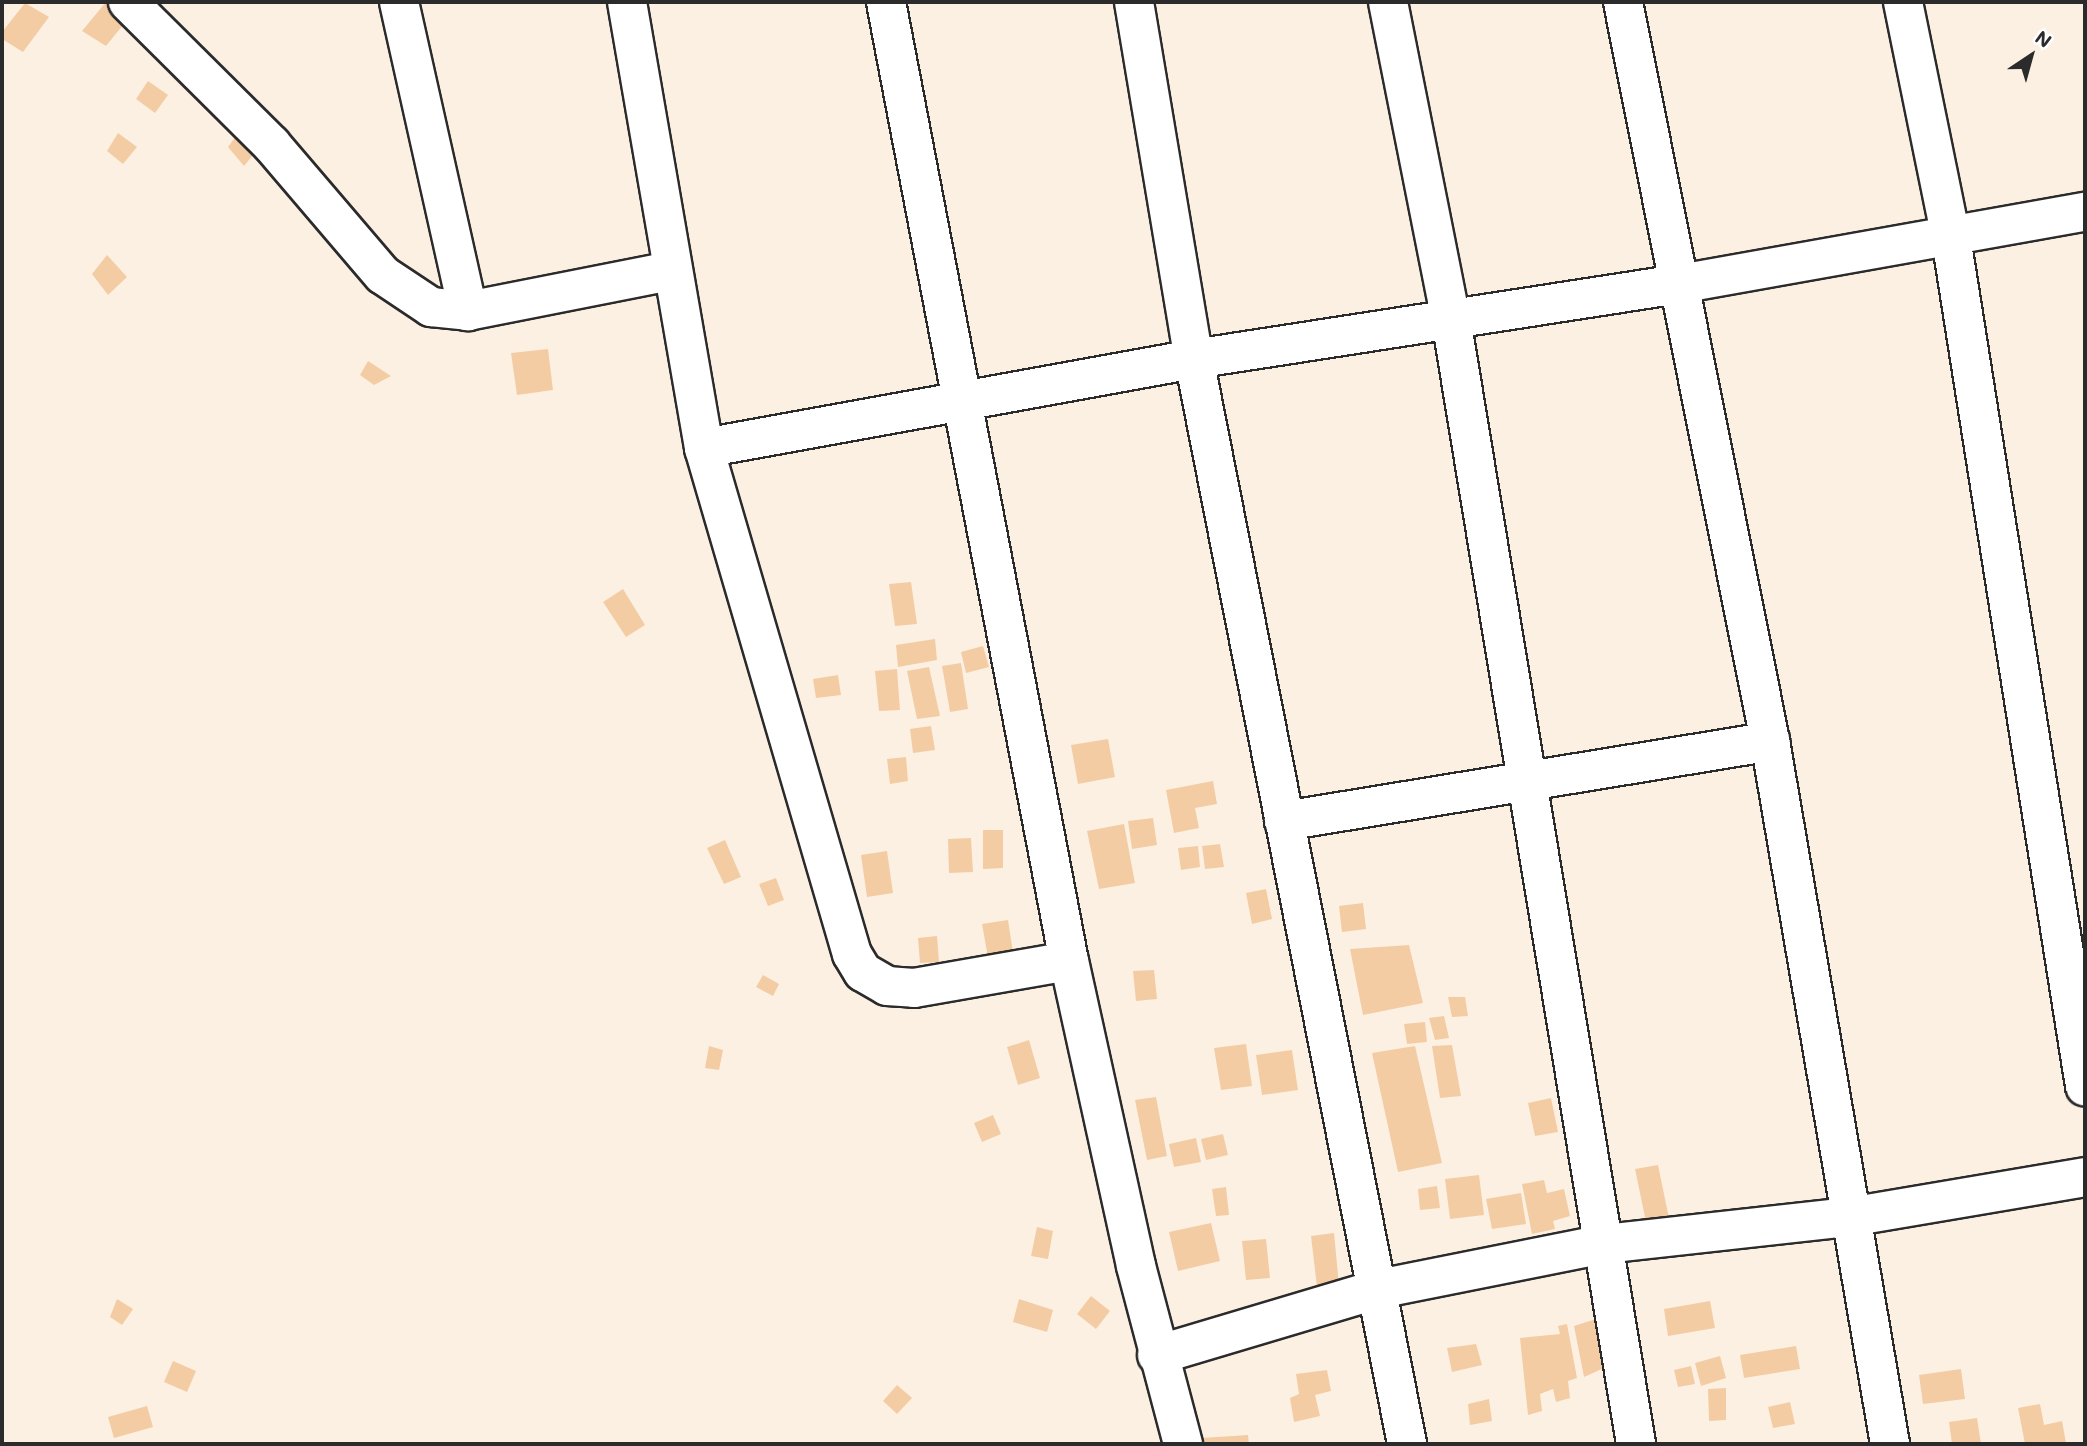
<!DOCTYPE html>
<style>
body{margin:0}
#map{position:relative;width:2087px;height:1446px;overflow:hidden;background:#fcf0e3;font-family:Mali,sans-serif}
div>[style]{position:absolute}
.building>*{inset:0;background:#f4cca3}
.roads{filter:drop-shadow(2px 0 #2b2b2b) drop-shadow(-2px 0 #2b2b2b) drop-shadow(0 2px #2b2b2b) drop-shadow(0 -2px #2b2b2b)}
.minor>*{height:38px;margin:-19px;padding:0 19px;transform-origin:19px;border-radius:19px;background:#fff}
span{translate:-50% -50%;white-space:nowrap;text-align:center;line-height:1.15;-webkit-text-stroke:5px #fff;paint-order:stroke}
.frame{position:absolute;inset:0;border:4px solid #2b2b2b;pointer-events:none}
.north{position:absolute;left:1996px;top:21px;width:70px;height:70px;-webkit-text-stroke:5px #fff;paint-order:stroke;rotate:36deg;font-size:19px;font-weight:700;line-height:28px;text-align:center;color:#2b2b2b}
.north::after{content:'';display:block;margin:auto;width:24px;height:32px;background:#2b2b2b;clip-path:polygon(50% 0,100% 100%,50% 72%,0 100%)}
</style>
<div id="map">
<div class="building">
<div style="clip-path:polygon(106px 2px,132px 14px,106px 46px,82px 31px)"></div>
<div style="clip-path:polygon(25px 3px,49px 17px,23px 52px,2px 39px,2px 32px)"></div>
<div style="clip-path:polygon(148px 81px,168px 95px,155px 113px,136px 99px)"></div>
<div style="clip-path:polygon(239px 132px,257px 150px,244px 166px,228px 147px)"></div>
<div style="clip-path:polygon(118px 133px,137px 147px,123px 164px,107px 151px)"></div>
<div style="clip-path:polygon(107px 255px,127px 277px,108px 295px,92px 274px)"></div>
<div style="clip-path:polygon(548px 349px,553px 390px,517px 395px,511px 353px)"></div>
<div style="clip-path:polygon(368px 361px,391px 376px,374px 385px,360px 375px)"></div>
<div style="clip-path:polygon(911px 582px,917px 624px,895px 626px,889px 584px)"></div>
<div style="clip-path:polygon(623px 589px,645px 625px,626px 637px,603px 602px)"></div>
<div style="clip-path:polygon(935px 639px,937px 660px,898px 667px,896px 645px)"></div>
<div style="clip-path:polygon(983px 646px,989px 667px,966px 673px,961px 652px)"></div>
<div style="clip-path:polygon(961px 663px,968px 709px,950px 712px,942px 666px)"></div>
<div style="clip-path:polygon(929px 667px,940px 716px,917px 719px,907px 671px)"></div>
<div style="clip-path:polygon(897px 669px,900px 710px,879px 711px,875px 671px)"></div>
<div style="clip-path:polygon(838px 675px,841px 695px,816px 698px,813px 679px)"></div>
<div style="clip-path:polygon(931px 726px,935px 750px,913px 753px,910px 729px)"></div>
<div style="clip-path:polygon(1108px 739px,1115px 777px,1078px 784px,1071px 745px)"></div>
<div style="clip-path:polygon(906px 757px,908px 781px,890px 784px,887px 759px)"></div>
<div style="clip-path:polygon(1213px 781px,1217px 804px,1195px 808px,1199px 828px,1174px 833px,1166px 790px)"></div>
<div style="clip-path:polygon(1153px 818px,1157px 845px,1132px 849px,1128px 821px)"></div>
<div style="clip-path:polygon(1124px 824px,1135px 883px,1099px 889px,1087px 831px)"></div>
<div style="clip-path:polygon(983px 830px,1003px 830px,1003px 868px,983px 869px)"></div>
<div style="clip-path:polygon(971px 838px,973px 872px,949px 873px,948px 839px)"></div>
<div style="clip-path:polygon(725px 840px,741px 877px,724px 884px,707px 848px)"></div>
<div style="clip-path:polygon(1220px 844px,1224px 867px,1205px 869px,1202px 846px)"></div>
<div style="clip-path:polygon(1198px 846px,1200px 867px,1181px 870px,1178px 848px)"></div>
<div style="clip-path:polygon(887px 851px,893px 893px,867px 897px,861px 855px)"></div>
<div style="clip-path:polygon(776px 878px,784px 900px,768px 906px,759px 884px)"></div>
<div style="clip-path:polygon(1266px 889px,1272px 919px,1252px 924px,1246px 893px)"></div>
<div style="clip-path:polygon(1363px 903px,1366px 929px,1342px 932px,1339px 906px)"></div>
<div style="clip-path:polygon(1008px 920px,1014px 959px,989px 963px,982px 924px)"></div>
<div style="clip-path:polygon(937px 936px,939px 962px,920px 963px,918px 938px)"></div>
<div style="clip-path:polygon(1409px 945px,1423px 1003px,1363px 1015px,1350px 949px)"></div>
<div style="clip-path:polygon(1154px 970px,1157px 999px,1136px 1001px,1133px 971px)"></div>
<div style="clip-path:polygon(763px 975px,779px 984px,773px 996px,756px 987px)"></div>
<div style="clip-path:polygon(1448px 997px,1465px 997px,1468px 1016px,1452px 1017px)"></div>
<div style="clip-path:polygon(1444px 1016px,1449px 1038px,1435px 1040px,1429px 1018px)"></div>
<div style="clip-path:polygon(1425px 1022px,1427px 1042px,1407px 1044px,1404px 1024px)"></div>
<div style="clip-path:polygon(1029px 1040px,1040px 1078px,1018px 1085px,1007px 1047px)"></div>
<div style="clip-path:polygon(1246px 1044px,1252px 1086px,1221px 1090px,1214px 1048px)"></div>
<div style="clip-path:polygon(1452px 1045px,1461px 1096px,1440px 1098px,1432px 1046px)"></div>
<div style="clip-path:polygon(709px 1046px,723px 1050px,719px 1070px,705px 1068px)"></div>
<div style="clip-path:polygon(1415px 1046px,1442px 1163px,1398px 1172px,1372px 1053px)"></div>
<div style="clip-path:polygon(1292px 1050px,1298px 1090px,1262px 1095px,1256px 1055px)"></div>
<div style="clip-path:polygon(1156px 1097px,1167px 1156px,1147px 1160px,1135px 1100px)"></div>
<div style="clip-path:polygon(1551px 1098px,1558px 1132px,1535px 1136px,1528px 1103px)"></div>
<div style="clip-path:polygon(993px 1115px,1001px 1134px,982px 1142px,974px 1123px)"></div>
<div style="clip-path:polygon(1223px 1134px,1228px 1155px,1206px 1160px,1201px 1139px)"></div>
<div style="clip-path:polygon(1196px 1138px,1201px 1162px,1174px 1167px,1169px 1144px)"></div>
<div style="clip-path:polygon(1658px 1165px,1670px 1223px,1647px 1227px,1635px 1169px)"></div>
<div style="clip-path:polygon(1479px 1175px,1484px 1215px,1450px 1219px,1445px 1179px)"></div>
<div style="clip-path:polygon(1544px 1180px,1547px 1193px,1564px 1189px,1570px 1216px,1553px 1221px,1555px 1229px,1532px 1234px,1522px 1184px)"></div>
<div style="clip-path:polygon(1437px 1186px,1440px 1208px,1420px 1210px,1418px 1189px)"></div>
<div style="clip-path:polygon(1226px 1187px,1229px 1215px,1216px 1216px,1212px 1189px)"></div>
<div style="clip-path:polygon(1521px 1193px,1526px 1224px,1492px 1229px,1486px 1199px)"></div>
<div style="clip-path:polygon(1211px 1223px,1220px 1261px,1178px 1271px,1169px 1232px)"></div>
<div style="clip-path:polygon(1037px 1227px,1053px 1231px,1048px 1259px,1031px 1256px)"></div>
<div style="clip-path:polygon(1334px 1233px,1339px 1285px,1317px 1287px,1311px 1236px)"></div>
<div style="clip-path:polygon(1266px 1239px,1270px 1278px,1246px 1280px,1242px 1241px)"></div>
<div style="clip-path:polygon(1091px 1296px,1110px 1311px,1096px 1329px,1077px 1314px)"></div>
<div style="clip-path:polygon(117px 1299px,133px 1309px,122px 1325px,110px 1317px)"></div>
<div style="clip-path:polygon(1019px 1299px,1053px 1310px,1047px 1332px,1013px 1322px)"></div>
<div style="clip-path:polygon(1710px 1301px,1715px 1328px,1668px 1336px,1664px 1309px)"></div>
<div style="clip-path:polygon(1596px 1319px,1604px 1368px,1584px 1377px,1574px 1326px)"></div>
<div style="clip-path:polygon(1567px 1324px,1577px 1378px,1568px 1381px,1570px 1398px,1556px 1402px,1553px 1389px,1540px 1394px,1542px 1411px,1528px 1415px,1520px 1338px,1560px 1334px,1558px 1326px)"></div>
<div style="clip-path:polygon(1476px 1344px,1482px 1365px,1452px 1372px,1447px 1348px)"></div>
<div style="clip-path:polygon(1796px 1346px,1800px 1369px,1744px 1378px,1740px 1355px)"></div>
<div style="clip-path:polygon(1720px 1356px,1726px 1378px,1701px 1386px,1695px 1363px)"></div>
<div style="clip-path:polygon(173px 1361px,196px 1371px,187px 1392px,164px 1382px)"></div>
<div style="clip-path:polygon(1691px 1366px,1695px 1384px,1678px 1387px,1674px 1370px)"></div>
<div style="clip-path:polygon(1961px 1369px,1965px 1399px,1923px 1404px,1919px 1375px)"></div>
<div style="clip-path:polygon(1327px 1370px,1331px 1391px,1315px 1395px,1320px 1416px,1294px 1422px,1290px 1398px,1299px 1394px,1296px 1374px)"></div>
<div style="clip-path:polygon(897px 1385px,912px 1398px,897px 1414px,883px 1401px)"></div>
<div style="clip-path:polygon(1726px 1388px,1726px 1420px,1709px 1421px,1708px 1389px)"></div>
<div style="clip-path:polygon(1489px 1399px,1492px 1421px,1470px 1425px,1468px 1404px)"></div>
<div style="clip-path:polygon(1790px 1402px,1795px 1424px,1773px 1428px,1768px 1407px)"></div>
<div style="clip-path:polygon(2040px 1404px,2044px 1425px,2062px 1421px,2066px 1443px,2025px 1444px,2018px 1408px)"></div>
<div style="clip-path:polygon(147px 1406px,153px 1427px,114px 1438px,108px 1417px)"></div>
<div style="clip-path:polygon(1977px 1418px,1981px 1444px,1952px 1444px,1949px 1422px)"></div>
<div style="clip-path:polygon(1248px 1435px,1249px 1444px,1202px 1444px,1201px 1438px)"></div>
</div>
<div class="roads">
<div class="minor">
<div style="left:128px;top:2px;width:202px;rotate:44.8deg"></div>
<div style="left:271px;top:144px;width:172px;rotate:49.5deg"></div>
<div style="left:383px;top:275px;width:58px;rotate:33.7deg"></div>
<div style="left:431px;top:307px;width:37px;rotate:6deg"></div>
<div style="left:399px;top:2px;width:317px;rotate:77.4deg"></div>
<div style="left:468px;top:311px;width:206px;rotate:-11.2deg"></div>
<div style="left:627px;top:2px;width:453px;rotate:80.2deg"></div>
<div style="left:704px;top:448px;width:527px;rotate:73.7deg"></div>
<div style="left:852px;top:954px;width:21px;rotate:59deg"></div>
<div style="left:863px;top:972px;width:28px;rotate:30deg"></div>
<div style="left:887px;top:986px;width:27px;rotate:4deg"></div>
<div style="left:914px;top:988px;width:157px;rotate:-9.9deg"></div>
<div style="left:886px;top:2px;width:976px;rotate:79.2deg"></div>
<div style="left:1069px;top:961px;width:312px;rotate:77.6deg"></div>
<div style="left:1136px;top:1266px;width:184px;rotate:75.2deg"></div>
<div style="left:1134px;top:2px;width:362px;rotate:80.5deg"></div>
<div style="left:1194px;top:359px;width:1106px;rotate:78.89deg"></div>
<div style="left:1388px;top:2px;width:323px;rotate:78.8deg"></div>
<div style="left:1451px;top:319px;width:1140px;rotate:80.66deg"></div>
<div style="left:1623px;top:2px;width:753px;rotate:78.75deg"></div>
<div style="left:1770px;top:741px;width:713px;rotate:80.31deg"></div>
<div style="left:1903px;top:2px;width:241px;rotate:78.5deg"></div>
<div style="left:1951px;top:238px;width:859px;rotate:81.02deg"></div>
<div style="left:704px;top:448px;width:498px;rotate:-10.3deg"></div>
<div style="left:1194px;top:359px;width:491px;rotate:-8.8deg"></div>
<div style="left:1679px;top:284px;width:412px;rotate:-10.1deg"></div>
<div style="left:1284px;top:821px;width:493px;rotate:-9.3deg"></div>
<div style="left:1157px;top:1355px;width:232px;rotate:-16.6deg"></div>
<div style="left:1379px;top:1289px;width:229px;rotate:-11.3deg"></div>
<div style="left:1604px;top:1244px;width:246px;rotate:-6.3deg"></div>
<div style="left:1849px;top:1217px;width:239px;rotate:-9.6deg"></div>
</div>
</div>
<div class="frame"></div>
<div class="north">N</div>
</div>
